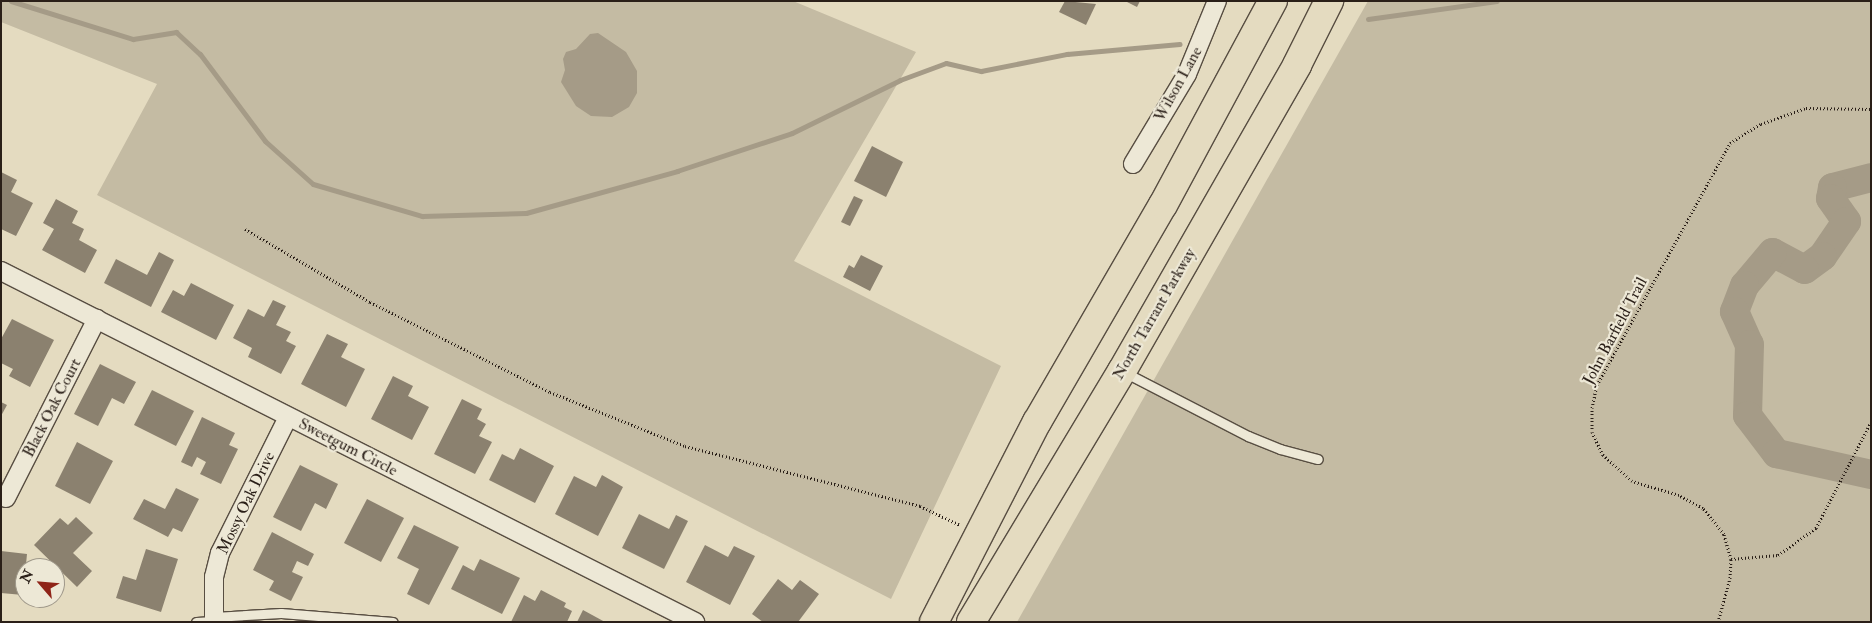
<!DOCTYPE html>
<style>
body{margin:0}
#map{position:relative;width:1872px;height:623px;overflow:hidden;background:#e4dbc0;font-family:"IM FELL Double Pica",serif}
div>[style]{position:absolute}
.green>*{inset:0;background:#c4bba3}
.water>*{inset:0;background:#a59b87}
.stream>*{height:5px;margin:-2.5px;padding:0 2.5px;transform-origin:2.5px;border-radius:2.5px;background:#a59b87}
.river>*{height:29px;margin:-14.5px;padding:0 14.5px;transform-origin:14.5px;border-radius:14.5px;background:#a59b87}
.building>*{inset:0;background:#8b816f}
.path>*{height:3px;margin-top:-1.5px;transform-origin:0;background:repeating-linear-gradient(90deg,#2a1f18 0 1px,transparent 0 3.5px)}
.roads{filter:drop-shadow(1px 0 #584e42) drop-shadow(-1px 0 #584e42) drop-shadow(0 1px #584e42) drop-shadow(0 -1px #584e42)}
.service>*{height:9px;margin:-4.5px;padding:0 4.5px;transform-origin:4.5px;border-radius:4.5px;background:#ede8d6}
.minor>*{height:18px;margin:-9px;padding:0 9px;transform-origin:9px;border-radius:9px;background:#ede8d6}
.primary>*{height:28px;margin:-14px;padding:0 14px;transform-origin:14px;border-radius:14px;background:#e4dbc0}
span{translate:-50% -50%;white-space:nowrap;text-align:center;line-height:1.15;-webkit-text-stroke:4.5px #ede8d6;paint-order:stroke}
.street-label{font-size:16px;color:#2a1f18}
.frame{position:absolute;inset:0;border:2px solid #2a1f18;pointer-events:none}
.north{position:absolute;left:15px;top:558px;width:50px;height:50px;box-sizing:border-box;background:#ede8d6;border:1px solid #9f988a;border-radius:50%;rotate:297deg;font-size:14px;font-weight:700;line-height:20px;text-align:center;color:#2a1f18}
.north::after{content:'';display:block;margin:auto;width:18px;height:22px;background:#8f2418;clip-path:polygon(50% 0,100% 100%,50% 72%,0 100%)}
</style>
<div id="map">
<div class="green">
<div style="clip-path:polygon(1px 1px,793px 1px,916px 52px,794px 261px,1001px 366px,891px 599px,97px 195px,157px 84px,1px 22px)"></div>
<div style="clip-path:polygon(1368px 1px,1871px 1px,1871px 622px,1017px 622px)"></div>
</div>
<div class="water">
<div style="clip-path:polygon(598px 33px,626px 52px,637px 71px,637px 93px,629px 107px,612px 117px,591px 116px,576px 106px,561px 82px,565px 70px,563px 59px,566px 52px,576px 49px,590px 34px)"></div>
</div>
<div class="stream">
<div style="left:11px;top:1px;width:128px;rotate:17.3deg"></div>
<div style="left:133px;top:39px;width:44px;rotate:-9.2deg"></div>
<div style="left:176px;top:32px;width:33px;rotate:43deg"></div>
<div style="left:200px;top:54px;width:109px;rotate:53.2deg"></div>
<div style="left:265px;top:141px;width:64px;rotate:41.9deg"></div>
<div style="left:313px;top:184px;width:114px;rotate:16.4deg"></div>
<div style="left:422px;top:216px;width:104px;rotate:-1.7deg"></div>
<div style="left:526px;top:213px;width:157px;rotate:-15.5deg"></div>
<div style="left:677px;top:171px;width:121px;rotate:-18.3deg"></div>
<div style="left:792px;top:133px;width:120px;rotate:-26.1deg"></div>
<div style="left:900px;top:80px;width:49px;rotate:-20.3deg"></div>
<div style="left:946px;top:63px;width:36px;rotate:13deg"></div>
<div style="left:981px;top:71px;width:88px;rotate:-11.2deg"></div>
<div style="left:1067px;top:54px;width:113px;rotate:-5.1deg"></div>
<div style="left:1368px;top:19px;width:130px;rotate:-7.9deg"></div>
</div>
<div class="river">
<div style="left:1871px;top:177px;width:40px;rotate:165.6deg"></div>
<div style="left:1832px;top:187px;width:11px;rotate:100deg"></div>
<div style="left:1830px;top:198px;width:28px;rotate:55deg"></div>
<div style="left:1846px;top:221px;width:42px;rotate:124.4deg"></div>
<div style="left:1822px;top:256px;width:22px;rotate:144deg"></div>
<div style="left:1804px;top:269px;width:36px;rotate:-152deg"></div>
<div style="left:1772px;top:252px;width:43px;rotate:130.3deg"></div>
<div style="left:1744px;top:285px;width:28px;rotate:111deg"></div>
<div style="left:1734px;top:311px;width:36px;rotate:66deg"></div>
<div style="left:1749px;top:344px;width:71px;rotate:91.6deg"></div>
<div style="left:1747px;top:415px;width:48px;rotate:52.7deg"></div>
<div style="left:1776px;top:453px;width:97px;rotate:12.5deg"></div>
</div>
<div class="building">
<div style="clip-path:polygon(1065px 1px,1096px 4px,1086px 25px,1059px 12px)"></div>
<div style="clip-path:polygon(1125px 1px,1140px 1px,1137px 7px)"></div>
<div style="clip-path:polygon(872px 146px,903px 162px,886px 197px,854px 181px)"></div>
<div style="clip-path:polygon(1px 172px,17px 180px,11px 192px,33px 203px,16px 236px,1px 229px)"></div>
<div style="clip-path:polygon(854px 196px,863px 200px,850px 226px,841px 222px)"></div>
<div style="clip-path:polygon(56px 199px,78px 211px,72px 223px,84px 229px,79px 240px,97px 250px,85px 273px,42px 250px,54px 229px,43px 223px)"></div>
<div style="clip-path:polygon(159px 252px,174px 260px,151px 307px,104px 283px,116px 259px,147px 275px)"></div>
<div style="clip-path:polygon(861px 255px,883px 266px,870px 291px,843px 277px,849px 265px,854px 268px)"></div>
<div style="clip-path:polygon(191px 283px,234px 305px,216px 340px,161px 312px,173px 290px,184px 296px)"></div>
<div style="clip-path:polygon(273px 300px,286px 306px,276px 325px,291px 332px,286px 341px,296px 346px,281px 374px,248px 357px,252px 348px,233px 338px,248px 309px,264px 317px)"></div>
<div style="clip-path:polygon(12px 319px,54px 340px,30px 387px,9px 376px,13px 369px,1px 363px,1px 339px)"></div>
<div style="clip-path:polygon(327px 334px,348px 344px,341px 357px,365px 369px,346px 407px,301px 384px)"></div>
<div style="clip-path:polygon(100px 364px,136px 382px,124px 404px,112px 398px,98px 426px,74px 414px)"></div>
<div style="clip-path:polygon(393px 376px,413px 386px,408px 396px,429px 407px,412px 440px,371px 419px)"></div>
<div style="clip-path:polygon(152px 390px,194px 411px,176px 446px,134px 425px)"></div>
<div style="clip-path:polygon(462px 399px,482px 409px,477px 419px,486px 424px,479px 436px,492px 442px,475px 474px,434px 454px)"></div>
<div style="clip-path:polygon(1px 402px,7px 405px,1px 416px)"></div>
<div style="clip-path:polygon(202px 417px,235px 433px,229px 445px,238px 449px,221px 484px,200px 474px,206px 462px,197px 457px,192px 467px,181px 462px)"></div>
<div style="clip-path:polygon(77px 442px,113px 461px,90px 504px,55px 486px)"></div>
<div style="clip-path:polygon(520px 448px,554px 466px,535px 503px,489px 480px,502px 454px,514px 460px)"></div>
<div style="clip-path:polygon(300px 465px,338px 484px,326px 509px,315px 503px,301px 531px,273px 517px)"></div>
<div style="clip-path:polygon(602px 475px,623px 487px,598px 536px,555px 514px,574px 476px,596px 487px)"></div>
<div style="clip-path:polygon(176px 488px,199px 499px,182px 532px,173px 528px,168px 537px,133px 519px,144px 499px,165px 509px)"></div>
<div style="clip-path:polygon(367px 499px,404px 518px,381px 562px,344px 543px)"></div>
<div style="clip-path:polygon(639px 514px,669px 529px,676px 515px,688px 521px,664px 569px,622px 548px)"></div>
<div style="clip-path:polygon(76px 517px,93px 533px,73px 553px,92px 571px,77px 587px,34px 545px,60px 518px,68px 525px)"></div>
<div style="clip-path:polygon(414px 525px,459px 547px,429px 605px,407px 594px,419px 569px,397px 558px)"></div>
<div style="clip-path:polygon(272px 532px,314px 554px,308px 566px,297px 561px,292px 572px,303px 577px,291px 601px,269px 590px,274px 581px,253px 570px)"></div>
<div style="clip-path:polygon(705px 545px,728px 557px,734px 546px,755px 556px,730px 605px,686px 582px)"></div>
<div style="clip-path:polygon(146px 549px,178px 559px,161px 612px,116px 598px,123px 576px,136px 580px)"></div>
<div style="clip-path:polygon(1px 551px,27px 554px,23px 595px,1px 593px)"></div>
<div style="clip-path:polygon(480px 559px,520px 578px,502px 614px,451px 589px,463px 565px,474px 571px)"></div>
<div style="clip-path:polygon(778px 579px,792px 590px,800px 580px,819px 594px,798px 622px,763px 622px,752px 614px)"></div>
<div style="clip-path:polygon(541px 590px,566px 603px,564px 607px,572px 611px,567px 622px,511px 622px,524px 595px,535px 601px)"></div>
<div style="clip-path:polygon(583px 610px,605px 622px,577px 622px)"></div>
</div>
<div class="path">
<div style="left:245px;top:229px;width:145px;rotate:30.3deg"></div>
<div style="left:370px;top:302px;width:201px;rotate:26.6deg"></div>
<div style="left:550px;top:392px;width:145px;rotate:21.8deg"></div>
<div style="left:685px;top:446px;width:243px;rotate:14.3deg"></div>
<div style="left:920px;top:506px;width:44px;rotate:25.4deg"></div>
<div style="left:1731px;top:559px;width:47px;rotate:-4.9deg"></div>
<div style="left:1778px;top:555px;width:47px;rotate:-35.4deg"></div>
<div style="left:1816px;top:528px;width:119px;rotate:-62.6deg"></div>
<div style="left:1718px;top:622px;width:46px;rotate:-74.7deg"></div>
<div style="left:1730px;top:578px;width:19px;rotate:-87deg"></div>
<div style="left:1731px;top:559px;width:26px;rotate:-106deg"></div>
<div style="left:1724px;top:534px;width:33px;rotate:-129deg"></div>
<div style="left:1703px;top:508px;width:27px;rotate:-152deg"></div>
<div style="left:1679px;top:495px;width:49px;rotate:-163.4deg"></div>
<div style="left:1632px;top:481px;width:39px;rotate:-138deg"></div>
<div style="left:1603px;top:455px;width:25px;rotate:-116deg"></div>
<div style="left:1592px;top:432px;width:24px;rotate:-90deg"></div>
<div style="left:1592px;top:408px;width:24px;rotate:-78deg"></div>
<div style="left:1597px;top:385px;width:276px;rotate:-61.2deg"></div>
<div style="left:1730px;top:143px;width:36px;rotate:-32deg"></div>
<div style="left:1761px;top:124px;width:48px;rotate:-19.6deg"></div>
<div style="left:1806px;top:108px;width:65px;rotate:0.9deg"></div>
</div>
<div class="roads">
<div class="service">
<div style="left:1124px;top:372px;width:140px;rotate:27.3deg"></div>
<div style="left:1248px;top:436px;width:35px;rotate:22deg"></div>
<div style="left:1280px;top:449px;width:39px;rotate:15deg"></div>
<div style="left:214px;top:617px;width:67px;rotate:-3.4deg"></div>
<div style="left:281px;top:613px;width:112px;rotate:4.6deg"></div>
<div style="left:196px;top:622px;width:18px;rotate:-3deg"></div>
</div>
<div class="minor">
<div style="left:1133px;top:164px;width:105px;rotate:-59deg"></div>
<div style="left:1187px;top:74px;width:79px;rotate:-67.7deg"></div>
<div style="left:1px;top:271px;width:778px;rotate:26.83deg"></div>
<div style="left:6px;top:498px;width:201px;rotate:-63.1deg"></div>
<div style="left:214px;top:622px;width:45px;rotate:-90deg"></div>
<div style="left:214px;top:577px;width:25px;rotate:-76deg"></div>
<div style="left:220px;top:553px;width:152px;rotate:-63.4deg"></div>
</div>
<div class="primary">
<div style="left:934px;top:622px;width:225px;rotate:-62.8deg"></div>
<div style="left:1037px;top:422px;width:251px;rotate:-59.9deg"></div>
<div style="left:1163px;top:205px;width:232px;rotate:-61.7deg"></div>
<div style="left:971px;top:622px;width:293px;rotate:-59deg"></div>
<div style="left:1122px;top:371px;width:353px;rotate:-60.2deg"></div>
<div style="left:1297px;top:65px;width:72px;rotate:-63.4deg"></div>
</div>
</div>
<div class="street-label">
<span style="left:1178px;top:84px;rotate:-61deg">Wilson Lane</span>
<span style="left:1154px;top:314px;rotate:-60deg">North Tarrant Parkway</span>
<span style="left:1615px;top:331px;rotate:-62deg">John Barfield Trail</span>
<span style="left:52px;top:408px;rotate:-63deg">Black Oak Court</span>
<span style="left:348px;top:447px;rotate:27deg">Sweetgum Circle</span>
<span style="left:246px;top:503px;rotate:-64deg">Mossy Oak Drive</span>
</div>
<div class="frame"></div>
<div class="north">N</div>
</div>
